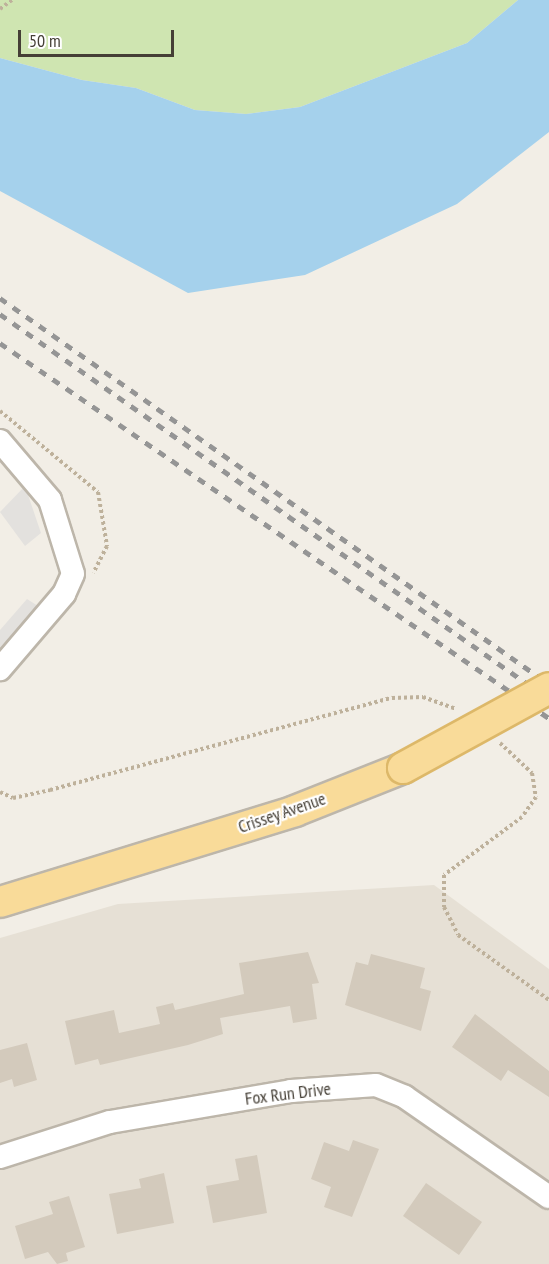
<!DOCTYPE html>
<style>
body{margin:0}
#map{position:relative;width:549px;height:1264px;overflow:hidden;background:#f2eee6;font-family:"PT Sans Narrow",sans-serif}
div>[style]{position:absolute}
.residential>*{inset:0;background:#e6e0d5}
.green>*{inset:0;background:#cfe5b1}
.parking>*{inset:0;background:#e3e1de}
.water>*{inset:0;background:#a5d1ec}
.building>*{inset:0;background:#d3cabc}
.path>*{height:4px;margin-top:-2px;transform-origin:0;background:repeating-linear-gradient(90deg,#beb19b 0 3px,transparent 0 6px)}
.roads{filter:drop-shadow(2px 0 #bdb6aa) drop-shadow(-2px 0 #bdb6aa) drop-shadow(0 2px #bdb6aa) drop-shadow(0 -2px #bdb6aa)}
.minor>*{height:22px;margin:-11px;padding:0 11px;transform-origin:11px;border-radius:11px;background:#fff}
.major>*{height:30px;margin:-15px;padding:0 15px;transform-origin:15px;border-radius:15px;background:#f9db99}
.rail>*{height:4.5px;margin-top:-2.25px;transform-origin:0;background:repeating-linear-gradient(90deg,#959595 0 8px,transparent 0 16px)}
.bridges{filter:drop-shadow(2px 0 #ddb869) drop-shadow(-2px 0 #ddb869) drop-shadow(0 2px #ddb869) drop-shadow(0 -2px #ddb869)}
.major-bridge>*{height:30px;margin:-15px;padding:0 15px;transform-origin:15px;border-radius:15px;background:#f9db99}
span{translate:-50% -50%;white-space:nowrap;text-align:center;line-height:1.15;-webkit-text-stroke:4.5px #fff;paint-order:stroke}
.street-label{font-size:18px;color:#453f36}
.scale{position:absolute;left:18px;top:30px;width:156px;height:27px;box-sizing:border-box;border:3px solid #453f36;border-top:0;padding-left:8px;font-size:18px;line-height:21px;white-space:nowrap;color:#453f36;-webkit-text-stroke:4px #fff;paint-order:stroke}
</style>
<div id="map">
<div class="residential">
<div style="clip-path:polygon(434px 885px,549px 969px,549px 1264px,0 1264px,0 938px,118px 904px)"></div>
</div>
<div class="green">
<div style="clip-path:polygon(0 0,518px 0,467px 43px,300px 107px,246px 114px,195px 110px,136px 88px,82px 80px,0 58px)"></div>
</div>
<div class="parking">
<div style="clip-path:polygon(25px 486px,41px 533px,25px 546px,0 512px)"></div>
<div style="clip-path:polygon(27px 599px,38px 606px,0 651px,0 630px)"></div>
</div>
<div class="water">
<div style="clip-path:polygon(518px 0,549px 0,549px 132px,457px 204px,305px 275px,188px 293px,0 191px,0 58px,82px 80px,136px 88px,195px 110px,246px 114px,300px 107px,467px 43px)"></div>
</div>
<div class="building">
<div style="clip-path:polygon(308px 952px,319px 983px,312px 984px,317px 1019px,293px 1023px,290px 1006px,220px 1018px,223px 1034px,188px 1045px,100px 1065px,98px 1059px,75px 1065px,65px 1021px,114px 1010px,119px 1033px,160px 1024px,156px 1007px,173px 1003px,175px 1010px,244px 994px,239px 963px)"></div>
<div style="clip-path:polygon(371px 954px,425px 968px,420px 988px,431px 991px,421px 1031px,345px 1005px,356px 962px,368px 965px)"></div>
<div style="clip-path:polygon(475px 1014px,549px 1071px,549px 1097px,508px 1070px,501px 1081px,452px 1047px)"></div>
<div style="clip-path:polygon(27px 1043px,37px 1080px,14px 1087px,12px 1079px,0 1083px,0 1050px)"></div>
<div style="clip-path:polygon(353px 1140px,379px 1149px,352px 1217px,324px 1207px,331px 1187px,311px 1179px,324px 1142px,349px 1151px)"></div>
<div style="clip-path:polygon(257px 1155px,267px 1213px,213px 1223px,206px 1186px,239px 1180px,235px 1159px)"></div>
<div style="clip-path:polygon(164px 1173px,174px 1223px,117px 1234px,109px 1194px,141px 1188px,139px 1179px)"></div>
<div style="clip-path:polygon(426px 1183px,482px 1222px,459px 1255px,403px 1216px)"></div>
<div style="clip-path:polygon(69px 1196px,85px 1247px,66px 1253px,68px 1261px,57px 1264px,48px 1252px,25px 1259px,15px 1226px,53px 1214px,49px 1202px)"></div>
</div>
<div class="path">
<div style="left:0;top:9px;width:15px;rotate:-37deg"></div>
<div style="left:0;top:411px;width:127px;rotate:39.6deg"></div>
<div style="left:98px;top:492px;width:55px;rotate:80.5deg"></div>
<div style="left:107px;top:546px;width:30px;rotate:117deg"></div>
<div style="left:500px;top:743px;width:44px;rotate:43.2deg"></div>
<div style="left:532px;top:773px;width:24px;rotate:81deg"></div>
<div style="left:536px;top:797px;width:24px;rotate:125deg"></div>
<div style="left:522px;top:817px;width:97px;rotate:143.4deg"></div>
<div style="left:444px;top:875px;width:32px;rotate:90deg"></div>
<div style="left:444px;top:907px;width:31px;rotate:63deg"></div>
<div style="left:458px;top:935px;width:112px;rotate:35.5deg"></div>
<div style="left:0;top:792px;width:14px;rotate:25deg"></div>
<div style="left:13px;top:798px;width:38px;rotate:-12deg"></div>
<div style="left:50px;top:790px;width:354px;rotate:-15.1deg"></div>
<div style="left:392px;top:698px;width:31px;rotate:-2deg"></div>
<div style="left:423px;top:697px;width:35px;rotate:20deg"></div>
</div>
<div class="roads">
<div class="minor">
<div style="left:0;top:441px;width:77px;rotate:49.7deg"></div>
<div style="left:50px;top:500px;width:77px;rotate:72.7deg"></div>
<div style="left:73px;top:574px;width:22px;rotate:114deg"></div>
<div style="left:64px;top:594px;width:99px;rotate:130.5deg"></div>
<div style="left:0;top:1157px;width:115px;rotate:-17.7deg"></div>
<div style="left:110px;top:1122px;width:184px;rotate:-9.7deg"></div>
<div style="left:291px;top:1091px;width:85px;rotate:-4deg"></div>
<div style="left:376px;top:1085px;width:31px;rotate:22deg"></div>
<div style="left:405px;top:1097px;width:175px;rotate:34.8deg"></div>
</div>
<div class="major">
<div style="left:0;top:902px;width:309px;rotate:-17.1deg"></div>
<div style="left:295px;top:811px;width:116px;rotate:-21.7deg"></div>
</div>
</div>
<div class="rail">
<div style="left:0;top:298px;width:671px;rotate:35.11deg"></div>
<div style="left:0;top:314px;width:671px;rotate:35.04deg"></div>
<div style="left:0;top:343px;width:665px;rotate:34.34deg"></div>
</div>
<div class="bridges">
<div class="major-bridge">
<div style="left:403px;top:768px;width:166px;rotate:-28.7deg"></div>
</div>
</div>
<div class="street-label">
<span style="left:282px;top:813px;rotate:-19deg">Crissey Avenue</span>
<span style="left:288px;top:1094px;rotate:-7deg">Fox Run Drive</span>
</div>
<div class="scale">50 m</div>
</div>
